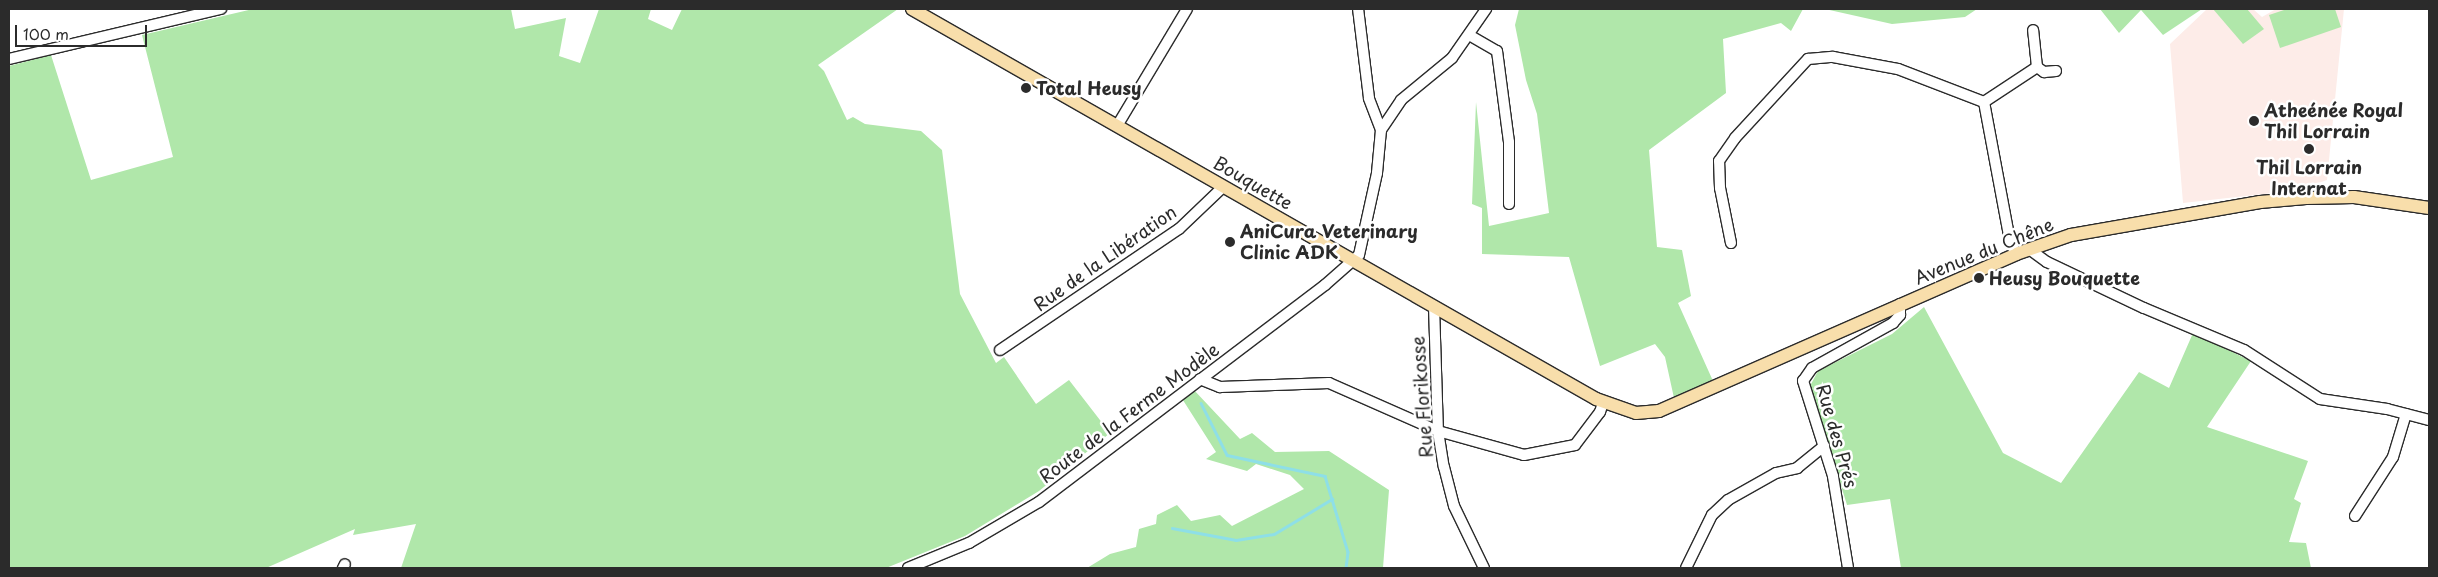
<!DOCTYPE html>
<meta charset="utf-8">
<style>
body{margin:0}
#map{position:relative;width:2438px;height:577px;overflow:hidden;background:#fff;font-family:"Playpen Sans",sans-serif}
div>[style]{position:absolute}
.built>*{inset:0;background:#fdece8}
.green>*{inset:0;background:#b0e7aa}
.stream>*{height:2.5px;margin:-1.25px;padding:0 1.25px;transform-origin:1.25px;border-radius:1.25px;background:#8edfe7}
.roads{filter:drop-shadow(1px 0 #2b2b2b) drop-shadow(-1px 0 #2b2b2b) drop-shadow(0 1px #2b2b2b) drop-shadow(0 -1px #2b2b2b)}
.minor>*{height:10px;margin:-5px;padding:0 5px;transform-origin:5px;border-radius:5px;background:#fff}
.major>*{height:12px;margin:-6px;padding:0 6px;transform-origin:6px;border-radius:6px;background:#f8deab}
.dots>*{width:14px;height:14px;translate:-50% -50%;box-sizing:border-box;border:2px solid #fff;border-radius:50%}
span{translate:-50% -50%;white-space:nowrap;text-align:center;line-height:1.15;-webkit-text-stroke:5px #fff;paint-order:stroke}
.poi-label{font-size:18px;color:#2b2b2b;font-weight:700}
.left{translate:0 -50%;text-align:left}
.street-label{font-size:18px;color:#2b2b2b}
.frame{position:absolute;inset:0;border:10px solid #2b2b2b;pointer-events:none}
.scale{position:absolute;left:15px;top:25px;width:132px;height:22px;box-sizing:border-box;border:2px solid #2b2b2b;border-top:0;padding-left:6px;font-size:15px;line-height:18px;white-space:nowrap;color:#2b2b2b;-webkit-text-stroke:4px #fff;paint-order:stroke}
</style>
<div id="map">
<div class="built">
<div style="clip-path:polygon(2207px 9px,2253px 9px,2262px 17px,2276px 9px,2344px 9px,2327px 180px,2298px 190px,2183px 203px,2170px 44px)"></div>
</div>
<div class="green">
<div style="clip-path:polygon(253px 9px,511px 9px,515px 29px,566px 18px,559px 56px,580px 63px,599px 9px,651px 9px,648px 19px,672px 30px,682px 9px,898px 9px,818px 65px,824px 71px,847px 120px,853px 117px,865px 124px,921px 131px,942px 150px,960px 294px,996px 363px,1004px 357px,1036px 404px,1069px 380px,1110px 433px,1039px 491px,965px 536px,886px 568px,401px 568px,416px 524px,353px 535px,355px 529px,266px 568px,9px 568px,9px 66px,51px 55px,91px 180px,173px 157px,142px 35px)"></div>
<div style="clip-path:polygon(1519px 9px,1803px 9px,1791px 31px,1781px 23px,1723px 39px,1726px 93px,1649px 150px,1657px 247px,1682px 250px,1691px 296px,1678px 303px,1713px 381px,1674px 398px,1665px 357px,1655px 344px,1600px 366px,1569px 257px,1482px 254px,1482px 208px,1472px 204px,1476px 102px,1489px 226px,1549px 213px,1537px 114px,1526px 80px,1515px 25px)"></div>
<div style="clip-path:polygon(1825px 9px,1977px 9px,1965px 17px,1892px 24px)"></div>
<div style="clip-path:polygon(2100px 9px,2202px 9px,2163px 35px,2141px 10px,2119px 33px)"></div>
<div style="clip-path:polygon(2213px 9px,2247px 9px,2264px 29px,2243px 44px)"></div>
<div style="clip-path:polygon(2287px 9px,2335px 9px,2341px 27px,2280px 48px,2269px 15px)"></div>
<div style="clip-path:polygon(1924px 307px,2003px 453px,2061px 483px,2139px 372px,2169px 388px,2193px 333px,2251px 361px,2207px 427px,2308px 461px,2294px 499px,2301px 503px,2289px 542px,2306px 543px,2311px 568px,1901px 568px,1890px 499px,1847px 505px,1810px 386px,1818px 371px,1892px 334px)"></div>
<div style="clip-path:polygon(1193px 389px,1240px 439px,1252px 433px,1275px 452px,1329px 451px,1389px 490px,1383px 568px,1087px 568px,1110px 554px,1136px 547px,1139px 529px,1156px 524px,1157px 515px,1177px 505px,1191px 521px,1220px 515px,1232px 526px,1304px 489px,1290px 475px,1256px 464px,1247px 471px,1206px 459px,1216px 452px,1181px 397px)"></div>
</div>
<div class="stream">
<div style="left:1201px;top:403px;width:58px;rotate:63.4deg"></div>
<div style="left:1227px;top:455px;width:100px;rotate:12.1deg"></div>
<div style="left:1325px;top:476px;width:79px;rotate:73.2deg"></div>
<div style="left:1348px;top:552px;width:16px;rotate:97deg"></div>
<div style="left:1172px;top:528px;width:65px;rotate:10.6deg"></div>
<div style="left:1236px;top:540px;width:38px;rotate:-9deg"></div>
<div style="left:1274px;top:534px;width:68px;rotate:-31.1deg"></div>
</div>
<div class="roads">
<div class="minor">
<div style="left:1469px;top:35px;width:32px;rotate:30deg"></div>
<div style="left:1497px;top:51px;width:92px;rotate:82.5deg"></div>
<div style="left:1509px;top:142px;width:62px;rotate:90deg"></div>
<div style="left:9px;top:59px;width:218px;rotate:-13.3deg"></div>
<div style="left:2037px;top:67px;width:9px;rotate:36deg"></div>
<div style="left:2044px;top:72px;width:12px;rotate:-5deg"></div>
<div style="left:1984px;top:102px;width:64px;rotate:-33.4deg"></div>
<div style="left:2037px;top:67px;width:37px;rotate:-96deg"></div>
<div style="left:1117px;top:126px;width:136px;rotate:-59.1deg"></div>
<div style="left:1381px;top:130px;width:36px;rotate:-56deg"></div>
<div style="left:1401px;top:100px;width:66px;rotate:-39.5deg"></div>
<div style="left:1452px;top:58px;width:60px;rotate:-55.2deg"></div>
<div style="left:1731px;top:243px;width:56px;rotate:-101.3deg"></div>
<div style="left:1720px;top:188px;width:27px;rotate:-92deg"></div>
<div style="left:1719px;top:161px;width:28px;rotate:-55deg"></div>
<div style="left:1735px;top:138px;width:108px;rotate:-47.3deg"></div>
<div style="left:1808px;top:59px;width:25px;rotate:-5deg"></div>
<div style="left:1833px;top:57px;width:66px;rotate:10.5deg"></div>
<div style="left:1898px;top:69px;width:92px;rotate:21deg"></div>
<div style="left:1984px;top:102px;width:141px;rotate:79.4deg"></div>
<div style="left:2010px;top:241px;width:14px;rotate:65deg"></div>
<div style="left:2029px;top:249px;width:22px;rotate:36deg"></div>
<div style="left:2047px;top:262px;width:107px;rotate:25.4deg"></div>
<div style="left:2144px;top:308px;width:108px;rotate:22.8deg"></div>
<div style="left:2244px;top:350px;width:90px;rotate:32.8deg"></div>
<div style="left:2320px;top:399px;width:68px;rotate:8.5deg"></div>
<div style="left:2387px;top:409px;width:43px;rotate:14.7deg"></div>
<div style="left:1434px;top:306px;width:125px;rotate:88.2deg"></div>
<div style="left:1438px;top:431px;width:36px;rotate:81deg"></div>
<div style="left:1444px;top:467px;width:40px;rotate:75.6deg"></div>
<div style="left:1454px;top:506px;width:69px;rotate:64.2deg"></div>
<div style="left:1000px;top:350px;width:216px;rotate:-34.1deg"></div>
<div style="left:1179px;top:229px;width:61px;rotate:-43.7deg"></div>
<div style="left:1200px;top:379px;width:22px;rotate:22deg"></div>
<div style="left:1220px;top:387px;width:109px;rotate:-2.1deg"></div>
<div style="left:1329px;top:383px;width:119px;rotate:23.8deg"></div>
<div style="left:1438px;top:431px;width:89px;rotate:15.6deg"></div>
<div style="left:1524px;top:455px;width:52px;rotate:-11.1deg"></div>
<div style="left:1575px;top:445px;width:41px;rotate:-52.9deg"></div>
<div style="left:1600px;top:412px;width:9px;rotate:-72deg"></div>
<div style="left:2355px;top:516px;width:70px;rotate:-57.2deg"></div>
<div style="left:2393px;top:457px;width:45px;rotate:-73.2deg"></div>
<div style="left:343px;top:568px;width:4px;rotate:-63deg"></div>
<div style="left:908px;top:568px;width:66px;rotate:-22.3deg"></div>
<div style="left:969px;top:543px;width:81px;rotate:-30.4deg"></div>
<div style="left:1039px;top:502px;width:359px;rotate:-37.2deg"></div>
<div style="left:1325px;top:285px;width:45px;rotate:-41.4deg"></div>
<div style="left:1359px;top:255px;width:84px;rotate:-77.6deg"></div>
<div style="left:1377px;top:173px;width:43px;rotate:-84.7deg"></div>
<div style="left:1381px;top:130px;width:34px;rotate:-111deg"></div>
<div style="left:1369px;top:98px;width:90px;rotate:-97deg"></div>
<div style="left:1686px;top:568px;width:59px;rotate:-63.9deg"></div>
<div style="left:1712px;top:515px;width:22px;rotate:-43deg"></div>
<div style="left:1728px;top:500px;width:55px;rotate:-29.4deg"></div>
<div style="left:1776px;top:473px;width:22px;rotate:-13deg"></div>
<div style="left:1797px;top:468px;width:35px;rotate:-39deg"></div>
<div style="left:1848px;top:568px;width:93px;rotate:-99.3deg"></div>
<div style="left:1833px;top:476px;width:100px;rotate:-107.5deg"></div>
<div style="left:1803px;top:381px;width:16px;rotate:-55deg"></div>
<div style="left:1812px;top:368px;width:93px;rotate:-29.1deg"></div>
<div style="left:1893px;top:323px;width:11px;rotate:-49deg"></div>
<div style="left:1900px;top:315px;width:11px;rotate:-90deg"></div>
</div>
<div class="major">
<div style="left:912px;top:9px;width:787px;rotate:29.69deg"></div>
<div style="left:1596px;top:399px;width:42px;rotate:19.3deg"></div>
<div style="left:1636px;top:413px;width:23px;rotate:-5deg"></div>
<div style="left:1659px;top:411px;width:390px;rotate:-23.7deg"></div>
<div style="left:2016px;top:254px;width:58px;rotate:-19.1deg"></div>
<div style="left:2071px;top:235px;width:192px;rotate:-9.9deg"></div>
<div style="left:2260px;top:202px;width:46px;rotate:-5deg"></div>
<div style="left:2306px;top:198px;width:48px;rotate:-1.2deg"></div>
<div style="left:2354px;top:197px;width:76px;rotate:8.3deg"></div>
</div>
</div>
<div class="dots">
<div style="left:1026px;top:88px;background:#2b2b2b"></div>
<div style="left:2254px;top:121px;background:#2b2b2b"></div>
<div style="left:2309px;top:149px;background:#2b2b2b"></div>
<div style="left:1230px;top:242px;background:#2b2b2b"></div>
<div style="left:1979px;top:278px;background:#2b2b2b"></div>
</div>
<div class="poi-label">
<span class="left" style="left:1036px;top:88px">Total Heusy</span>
<span class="left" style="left:2264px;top:121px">Atheénée Royal<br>Thil Lorrain</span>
<span style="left:2309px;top:178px">Thil Lorrain<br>Internat</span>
<span class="left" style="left:1240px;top:242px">AniCura Veterinary<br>Clinic ADK</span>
<span class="left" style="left:1989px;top:278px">Heusy Bouquette</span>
</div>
<div class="street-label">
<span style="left:1253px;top:183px;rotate:30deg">Bouquette</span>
<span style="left:1984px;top:251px;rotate:-22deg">Avenue du Chêne</span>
<span style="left:1105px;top:258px;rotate:-35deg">Rue de la Libération</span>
<span style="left:1422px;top:397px;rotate:-94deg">Rue Florikosse</span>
<span style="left:1129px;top:413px;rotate:-37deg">Route de la Ferme Modèle</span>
<span style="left:1837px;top:436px;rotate:74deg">Rue des Prés</span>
</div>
<div class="frame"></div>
<div class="scale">100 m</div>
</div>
